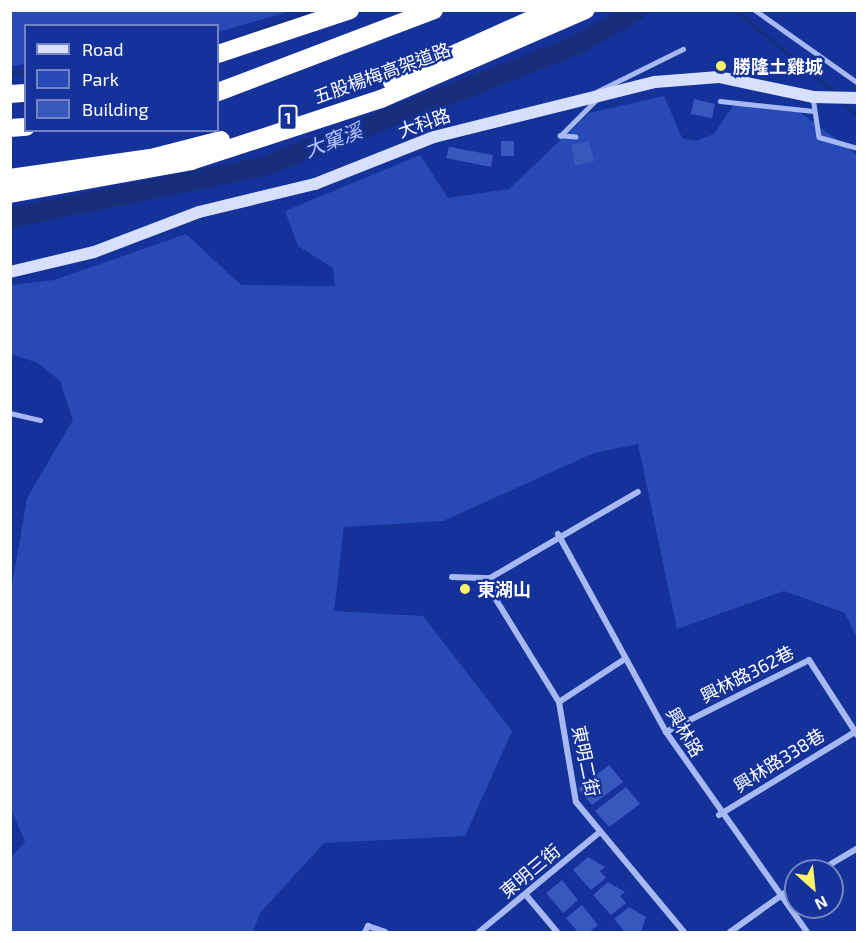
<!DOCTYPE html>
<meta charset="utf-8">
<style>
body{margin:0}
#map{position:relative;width:868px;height:943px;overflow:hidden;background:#143299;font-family:"Exo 2","Noto Sans TC",sans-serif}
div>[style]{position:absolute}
.green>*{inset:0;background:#274ab7}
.stream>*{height:3px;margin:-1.5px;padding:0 1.5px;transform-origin:1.5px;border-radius:1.5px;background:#172e7d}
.river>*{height:20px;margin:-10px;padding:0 10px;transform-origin:10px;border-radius:10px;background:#172e7d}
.building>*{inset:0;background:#3858be}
.lane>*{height:4.5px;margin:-2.25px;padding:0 2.25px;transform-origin:2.25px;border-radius:2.25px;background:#a7b9f3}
.street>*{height:6px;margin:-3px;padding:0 3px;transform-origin:3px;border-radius:3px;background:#a7b9f3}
.secondary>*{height:12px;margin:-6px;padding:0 6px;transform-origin:6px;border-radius:6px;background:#d6dffc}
.highway>*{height:18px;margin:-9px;padding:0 9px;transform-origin:9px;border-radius:9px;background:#fff}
.dots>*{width:16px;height:16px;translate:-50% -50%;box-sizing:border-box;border:3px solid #143299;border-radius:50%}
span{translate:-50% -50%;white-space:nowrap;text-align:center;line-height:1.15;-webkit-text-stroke:4.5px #143299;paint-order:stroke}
.shield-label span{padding:2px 4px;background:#143299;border:2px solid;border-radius:4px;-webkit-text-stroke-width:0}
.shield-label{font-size:16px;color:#fff;font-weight:700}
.poi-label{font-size:18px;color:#fff;font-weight:700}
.left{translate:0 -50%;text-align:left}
.street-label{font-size:18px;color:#fff}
.water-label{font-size:20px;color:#b4c5f9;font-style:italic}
.frame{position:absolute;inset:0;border:12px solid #fff;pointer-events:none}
.legend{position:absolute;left:24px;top:24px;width:195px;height:108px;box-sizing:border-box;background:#143299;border:2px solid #7284c2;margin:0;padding:8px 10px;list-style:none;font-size:18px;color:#fff}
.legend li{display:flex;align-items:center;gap:12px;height:30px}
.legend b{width:30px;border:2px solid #7284c2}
.north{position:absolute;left:784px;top:859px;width:60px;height:60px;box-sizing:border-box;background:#143299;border:2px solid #7284c2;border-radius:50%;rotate:153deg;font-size:16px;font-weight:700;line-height:24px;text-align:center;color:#fff}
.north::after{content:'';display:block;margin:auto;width:21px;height:27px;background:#fff369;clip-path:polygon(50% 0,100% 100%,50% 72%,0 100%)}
</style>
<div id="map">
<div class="green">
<div style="clip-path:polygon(11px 10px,291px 10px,291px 11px,218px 32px,218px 26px,26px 26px,25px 64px,11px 66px)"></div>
<div style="clip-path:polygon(664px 96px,682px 138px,696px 141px,714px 134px,736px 101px,799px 111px,857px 155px,857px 638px,845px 613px,784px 591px,677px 629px,638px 444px,594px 453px,443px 521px,344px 527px,334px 611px,423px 616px,512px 731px,465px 836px,324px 843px,260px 913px,253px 932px,11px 932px,10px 858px,25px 842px,11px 809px,11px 591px,27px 498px,73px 420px,60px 381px,38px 363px,11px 354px,11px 285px,54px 280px,186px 234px,241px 285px,335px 286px,333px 268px,298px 246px,285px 211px,420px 155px,448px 198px,509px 189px,589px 113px)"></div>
</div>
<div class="stream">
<div style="left:735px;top:10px;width:129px;rotate:39.6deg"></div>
<div style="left:218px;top:45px;width:100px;rotate:-20.4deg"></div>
<div style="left:10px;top:73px;width:16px;rotate:-4deg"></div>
<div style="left:842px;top:102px;width:22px;rotate:43deg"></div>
</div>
<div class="river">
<div style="left:10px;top:218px;width:260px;rotate:-11.5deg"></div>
<div style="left:265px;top:166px;width:335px;rotate:-21.2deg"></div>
<div style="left:577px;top:45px;width:70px;rotate:-29.8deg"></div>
</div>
<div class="building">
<div style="clip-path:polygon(694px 99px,715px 104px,712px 118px,691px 114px)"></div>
<div style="clip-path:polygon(501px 141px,514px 141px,514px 156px,501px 156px)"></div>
<div style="clip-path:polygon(589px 141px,594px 161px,575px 166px,571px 145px)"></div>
<div style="clip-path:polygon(449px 147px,493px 155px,491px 167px,446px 158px)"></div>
<div style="clip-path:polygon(609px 765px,623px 782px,592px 805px,578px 789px)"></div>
<div style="clip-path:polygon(626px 787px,640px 804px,609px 827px,595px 811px)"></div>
<div style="clip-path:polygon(588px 857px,605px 867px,600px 871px,606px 878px,591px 890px,573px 870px)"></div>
<div style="clip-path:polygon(562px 880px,578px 900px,563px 913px,546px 893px)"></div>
<div style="clip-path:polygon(608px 882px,625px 892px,620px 896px,626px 903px,611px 915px,593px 895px)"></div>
<div style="clip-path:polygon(582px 905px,598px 925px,589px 932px,578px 932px,566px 918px)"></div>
<div style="clip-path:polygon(629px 907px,646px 917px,641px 932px,625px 932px,614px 919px)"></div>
</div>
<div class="lane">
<div style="left:755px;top:10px;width:126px;rotate:35.3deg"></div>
<div style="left:596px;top:92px;width:97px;rotate:-26.3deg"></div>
<div style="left:813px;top:97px;width:40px;rotate:81.5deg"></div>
<div style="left:819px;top:137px;width:41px;rotate:15.8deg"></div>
<div style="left:720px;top:101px;width:94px;rotate:6.1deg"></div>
<div style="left:576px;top:137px;width:16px;rotate:-176deg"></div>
<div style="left:560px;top:136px;width:52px;rotate:-45deg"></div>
<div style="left:10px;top:413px;width:31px;rotate:13deg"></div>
</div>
<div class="street">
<div style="left:558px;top:534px;width:226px;rotate:61.4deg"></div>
<div style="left:666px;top:732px;width:245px;rotate:54.8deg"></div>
<div style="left:452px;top:577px;width:38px;rotate:2deg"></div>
<div style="left:490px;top:578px;width:171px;rotate:-30.2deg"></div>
<div style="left:490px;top:578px;width:21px;rotate:76deg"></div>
<div style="left:495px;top:598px;width:122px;rotate:58.4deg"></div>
<div style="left:559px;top:702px;width:101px;rotate:80.4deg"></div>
<div style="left:576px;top:802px;width:169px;rotate:50.3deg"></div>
<div style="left:559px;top:702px;width:79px;rotate:-33.1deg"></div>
<div style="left:666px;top:732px;width:160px;rotate:-26.7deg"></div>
<div style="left:809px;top:660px;width:90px;rotate:57.2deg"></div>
<div style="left:719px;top:815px;width:159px;rotate:-31.4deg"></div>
<div style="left:819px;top:871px;width:45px;rotate:-30.5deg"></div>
<div style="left:526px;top:895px;width:48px;rotate:50deg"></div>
<div style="left:365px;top:932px;width:7px;rotate:-63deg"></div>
<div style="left:368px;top:926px;width:18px;rotate:19deg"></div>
<div style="left:479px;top:932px;width:157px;rotate:-39.6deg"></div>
<div style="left:730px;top:932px;width:81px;rotate:-35.5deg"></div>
</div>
<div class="secondary">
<div style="left:10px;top:272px;width:86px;rotate:-13.4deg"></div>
<div style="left:94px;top:252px;width:112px;rotate:-20.9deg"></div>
<div style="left:199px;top:212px;width:119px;rotate:-13.6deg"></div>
<div style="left:315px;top:184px;width:128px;rotate:-21.6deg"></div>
<div style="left:434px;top:137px;width:228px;rotate:-14deg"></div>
<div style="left:655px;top:82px;width:64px;rotate:-4.5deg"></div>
<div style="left:719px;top:77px;width:96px;rotate:12deg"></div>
<div style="left:813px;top:97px;width:45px;rotate:1.3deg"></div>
</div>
<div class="highway">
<div style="left:218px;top:54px;width:139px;rotate:-18.4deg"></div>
<div style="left:392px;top:82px;width:175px;rotate:-24.2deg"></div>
<div style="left:218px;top:92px;width:231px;rotate:-20.8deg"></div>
<div style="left:10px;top:94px;width:16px;rotate:-4deg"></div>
<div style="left:10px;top:128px;width:16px;rotate:-4deg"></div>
<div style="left:10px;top:178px;width:147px;rotate:-8.2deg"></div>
<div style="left:155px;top:157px;width:68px;rotate:-14.4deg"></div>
<div style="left:10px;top:194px;width:184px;rotate:-10.3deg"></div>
<div style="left:191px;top:161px;width:200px;rotate:-18.1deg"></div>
<div style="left:381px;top:99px;width:223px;rotate:-23.5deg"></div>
</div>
<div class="dots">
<div style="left:721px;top:66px;background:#fff369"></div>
<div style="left:465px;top:589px;background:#fff369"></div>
</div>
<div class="shield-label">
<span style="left:288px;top:118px">1</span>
</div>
<div class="poi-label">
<span class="left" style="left:733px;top:66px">勝隆土雞城</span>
<span class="left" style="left:477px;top:589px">東湖山</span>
</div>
<div class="street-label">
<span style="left:382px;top:73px;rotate:-20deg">五股楊梅高架道路</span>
<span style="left:424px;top:123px;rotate:-19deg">大科路</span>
<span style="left:747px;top:674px;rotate:-27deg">興林路362巷</span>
<span style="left:685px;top:732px;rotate:59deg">興林路</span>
<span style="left:779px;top:760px;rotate:-32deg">興林路338巷</span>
<span style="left:586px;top:761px;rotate:78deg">東明二街</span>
<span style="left:530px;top:871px;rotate:-40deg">東明三街</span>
</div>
<div class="water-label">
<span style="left:333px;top:140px;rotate:-21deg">大窠溪</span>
</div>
<div class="frame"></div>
<ul class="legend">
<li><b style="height:8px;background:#d6dffc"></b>Road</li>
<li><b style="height:16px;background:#274ab7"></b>Park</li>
<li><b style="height:16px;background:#3858be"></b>Building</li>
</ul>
<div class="north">N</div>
</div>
